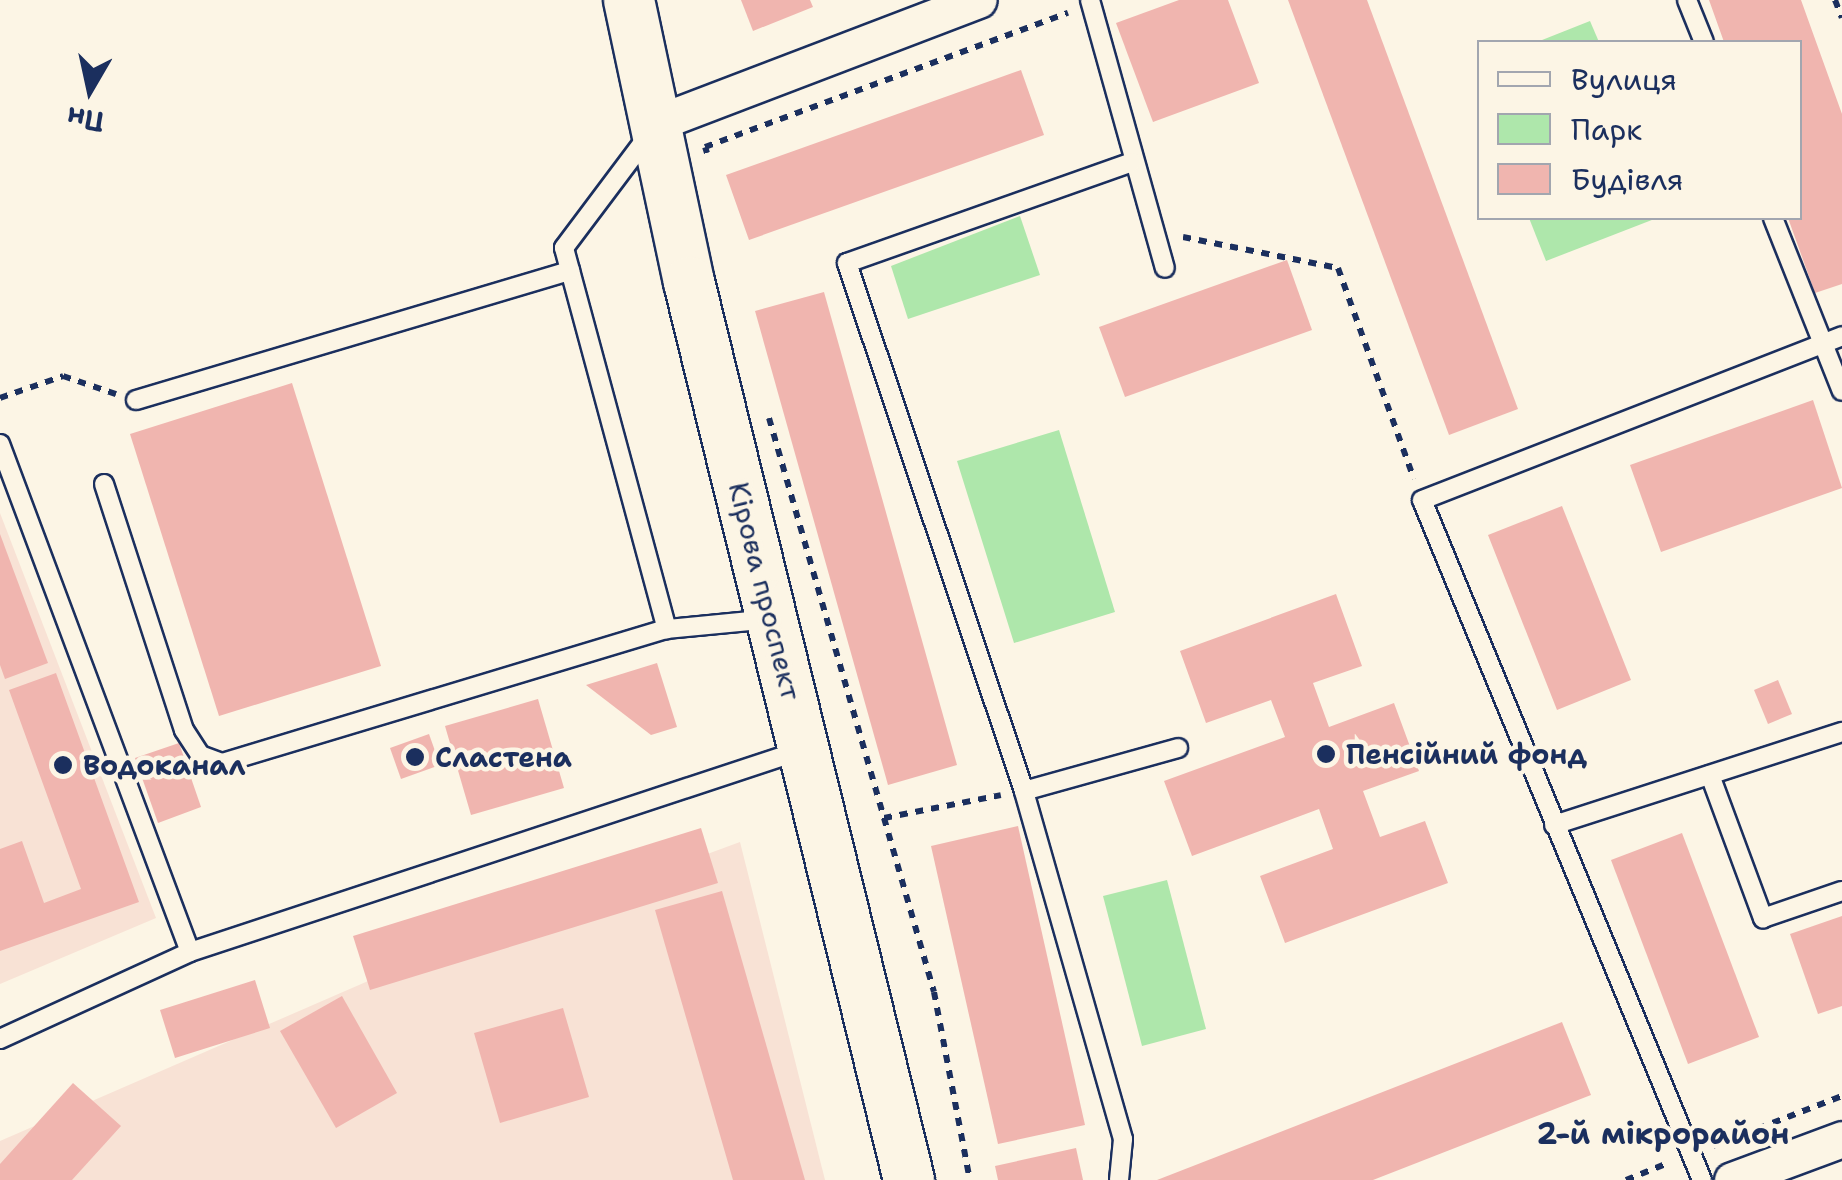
<!DOCTYPE html>
<meta charset="utf-8">
<style>
body{margin:0}
#map{position:relative;width:1842px;height:1180px;overflow:hidden;background:#fcf5e5;font-family:"Shantell Sans",sans-serif}
div>[style]{position:absolute}
.built>*{inset:0;background:#f8e2d5}
.green>*{inset:0;background:#aee7ab}
.building>*{inset:0;background:#f0b5af}
.path>*{height:6px;margin-top:-3px;transform-origin:0;background:repeating-linear-gradient(90deg,#1b2f5e 0 8px,transparent 0 16px)}
.roads{filter:drop-shadow(2px 0 #1b2f5e) drop-shadow(-2px 0 #1b2f5e) drop-shadow(0 2px #1b2f5e) drop-shadow(0 -2px #1b2f5e)}
.lane>*{height:18px;margin:-9px;padding:0 9px;transform-origin:9px;border-radius:9px;background:#fcf5e5}
.street>*{height:35px;margin:-17.5px;padding:0 17.5px;transform-origin:17.5px;border-radius:17.5px;background:#fcf5e5}
.secondary>*{height:50px;margin:-25px;padding:0 25px;transform-origin:25px;border-radius:25px;background:#fcf5e5}
.dots>*{width:28px;height:28px;translate:-50% -50%;box-sizing:border-box;border:5px solid #fcf5e5;border-radius:50%}
span{translate:-50% -50%;white-space:nowrap;text-align:center;line-height:1.15;-webkit-text-stroke:9px #fcf5e5;paint-order:stroke}
.street-label{font-size:28px;color:#1b2f5e}
.poi-label{font-size:28px;color:#1b2f5e;font-weight:700}
.left{translate:0 -50%;text-align:left}
.neighbourhood-label{font-size:30px;color:#1b2f5e;font-weight:700}
.legend{position:absolute;left:1477px;top:40px;width:325px;height:180px;box-sizing:border-box;background:#fcf5e5;border:2px solid #a2a6af;margin:0;padding:12px 18px;list-style:none;font-size:30px;color:#1b2f5e}
.legend li{display:flex;align-items:center;gap:20px;height:50px}
.legend b{width:50px;border:2px solid #a2a6af}
.north{position:absolute;left:40px;top:40px;width:100px;height:100px;-webkit-text-stroke:8px #fcf5e5;paint-order:stroke;rotate:189deg;font-size:28px;font-weight:700;line-height:40px;text-align:center;color:#1b2f5e}
.north::after{content:'';display:block;margin:auto;width:35px;height:45px;background:#1b2f5e;clip-path:polygon(50% 0,100% 100%,50% 72%,0 100%)}
</style>
<div id="map">
<div class="built">
<div style="clip-path:polygon(0 513px,156px 918px,0 984px)"></div>
<div style="clip-path:polygon(740px 842px,825px 1180px,0 1180px,0 1141px,405px 965px)"></div>
</div>
<div class="green">
<div style="clip-path:polygon(1590px 21px,1599px 42px,1537px 42px)"></div>
<div style="clip-path:polygon(1020px 216px,1040px 275px,908px 319px,891px 266px)"></div>
<div style="clip-path:polygon(1529px 218px,1657px 218px,1546px 261px)"></div>
<div style="clip-path:polygon(1059px 430px,1115px 612px,1014px 643px,957px 461px)"></div>
<div style="clip-path:polygon(1167px 880px,1206px 1029px,1142px 1046px,1103px 896px)"></div>
</div>
<div class="building">
<div style="clip-path:polygon(741px 0,810px 0,813px 7px,753px 31px)"></div>
<div style="clip-path:polygon(1179px 0,1228px 0,1259px 83px,1153px 122px,1116px 23px)"></div>
<div style="clip-path:polygon(1288px 0,1367px 0,1518px 409px,1449px 435px)"></div>
<div style="clip-path:polygon(1709px 0,1801px 0,1842px 114px,1842px 284px,1815px 293px,1788px 218px,1800px 218px,1800px 42px,1724px 42px)"></div>
<div style="clip-path:polygon(1021px 70px,1044px 135px,749px 240px,726px 175px)"></div>
<div style="clip-path:polygon(1287px 260px,1312px 330px,1125px 397px,1099px 327px)"></div>
<div style="clip-path:polygon(824px 292px,957px 765px,888px 785px,755px 311px)"></div>
<div style="clip-path:polygon(292px 383px,381px 666px,219px 716px,130px 434px)"></div>
<div style="clip-path:polygon(1813px 400px,1842px 488px,1661px 552px,1630px 465px)"></div>
<div style="clip-path:polygon(1562px 506px,1631px 680px,1557px 710px,1488px 535px)"></div>
<div style="clip-path:polygon(0 534px,48px 663px,5px 679px,0 665px)"></div>
<div style="clip-path:polygon(1336px 594px,1362px 666px,1313px 683px,1329px 727px,1394px 703px,1419px 771px,1363px 791px,1380px 837px,1425px 821px,1448px 883px,1285px 943px,1260px 876px,1333px 849px,1319px 809px,1192px 856px,1164px 781px,1285px 737px,1271px 700px,1206px 723px,1180px 651px)"></div>
<div style="clip-path:polygon(657px 663px,677px 727px,651px 735px,586px 685px)"></div>
<div style="clip-path:polygon(56px 673px,139px 902px,0 951px,0 849px,22px 841px,44px 903px,81px 889px,9px 690px)"></div>
<div style="clip-path:polygon(1778px 680px,1792px 714px,1768px 724px,1754px 690px)"></div>
<div style="clip-path:polygon(538px 699px,564px 788px,471px 815px,445px 726px)"></div>
<div style="clip-path:polygon(429px 734px,440px 765px,401px 779px,390px 748px)"></div>
<div style="clip-path:polygon(179px 743px,201px 807px,158px 823px,135px 758px)"></div>
<div style="clip-path:polygon(1018px 826px,1085px 1125px,998px 1144px,931px 846px)"></div>
<div style="clip-path:polygon(701px 828px,718px 883px,370px 990px,353px 936px)"></div>
<div style="clip-path:polygon(1682px 833px,1759px 1037px,1688px 1064px,1611px 860px)"></div>
<div style="clip-path:polygon(722px 891px,805px 1180px,733px 1180px,655px 910px)"></div>
<div style="clip-path:polygon(1842px 916px,1842px 1006px,1818px 1014px,1790px 934px)"></div>
<div style="clip-path:polygon(255px 980px,270px 1028px,175px 1058px,160px 1010px)"></div>
<div style="clip-path:polygon(342px 996px,397px 1093px,336px 1128px,280px 1031px)"></div>
<div style="clip-path:polygon(563px 1008px,589px 1097px,500px 1123px,474px 1033px)"></div>
<div style="clip-path:polygon(1562px 1022px,1591px 1095px,1373px 1180px,1157px 1180px)"></div>
<div style="clip-path:polygon(73px 1083px,121px 1126px,72px 1180px,0 1180px,0 1164px)"></div>
<div style="clip-path:polygon(1076px 1148px,1083px 1180px,998px 1180px,995px 1166px)"></div>
</div>
<div class="path">
<div style="left:1835px;top:0;width:19px;rotate:69deg"></div>
<div style="left:707px;top:153px;width:6px;rotate:-108deg"></div>
<div style="left:705px;top:147px;width:387px;rotate:-20.3deg"></div>
<div style="left:1183px;top:237px;width:158px;rotate:11.3deg"></div>
<div style="left:1338px;top:268px;width:224px;rotate:70.2deg"></div>
<div style="left:0;top:398px;width:67px;rotate:-19.2deg"></div>
<div style="left:63px;top:376px;width:56px;rotate:18.8deg"></div>
<div style="left:769px;top:418px;width:597px;rotate:73.96deg"></div>
<div style="left:934px;top:992px;width:191px;rotate:79.2deg"></div>
<div style="left:884px;top:818px;width:119px;rotate:-11.1deg"></div>
<div style="left:1713px;top:1146px;width:138px;rotate:-21.2deg"></div>
<div style="left:1626px;top:1180px;width:45px;rotate:-22deg"></div>
</div>
<div class="roads">
<div class="lane">
<div style="left:1090px;top:0;width:278px;rotate:74.4deg"></div>
<div style="left:1687px;top:0;width:45px;rotate:68deg"></div>
<div style="left:648px;top:136px;width:140px;rotate:126.9deg"></div>
<div style="left:564px;top:248px;width:395px;rotate:74.9deg"></div>
<div style="left:667px;top:629px;width:103px;rotate:-5.5deg"></div>
<div style="left:1773px;top:218px;width:186px;rotate:68.3deg"></div>
<div style="left:136px;top:400px;width:453px;rotate:-16.6deg"></div>
<div style="left:0;top:444px;width:542px;rotate:69.49deg"></div>
<div style="left:104px;top:484px;width:259px;rotate:72deg"></div>
<div style="left:184px;top:730px;width:30px;rotate:57deg"></div>
<div style="left:200px;top:755px;width:23px;rotate:20deg"></div>
<div style="left:222px;top:763px;width:465px;rotate:-16.8deg"></div>
<div style="left:1710px;top:775px;width:153px;rotate:69.7deg"></div>
<div style="left:1763px;top:918px;width:83px;rotate:-18.9deg"></div>
<div style="left:1024px;top:791px;width:160px;rotate:-15.6deg"></div>
<div style="left:1554px;top:825px;width:303px;rotate:-17.9deg"></div>
<div style="left:0;top:1039px;width:209px;rotate:-24.6deg"></div>
<div style="left:190px;top:952px;width:641px;rotate:-18.27deg"></div>
<div style="left:1119px;top:1180px;width:41px;rotate:-84.4deg"></div>
<div style="left:1123px;top:1139px;width:362px;rotate:-105.9deg"></div>
<div style="left:1024px;top:791px;width:557px;rotate:-108.53deg"></div>
<div style="left:847px;top:263px;width:302px;rotate:-19.5deg"></div>
<div style="left:1702px;top:1180px;width:735px;rotate:-112.38deg"></div>
<div style="left:1422px;top:500px;width:451px;rotate:-21.3deg"></div>
</div>
<div class="street">
<div style="left:659px;top:122px;width:342px;rotate:-20.9deg"></div>
<div style="left:1732px;top:1180px;width:117px;rotate:-20.4deg"></div>
</div>
<div class="secondary">
<div style="left:629px;top:0;width:288px;rotate:78deg"></div>
<div style="left:689px;top:282px;width:925px;rotate:76.23deg"></div>
</div>
</div>
<div class="dots">
<div style="left:1326px;top:754px;background:#1b2f5e"></div>
<div style="left:415px;top:757px;background:#1b2f5e"></div>
<div style="left:63px;top:765px;background:#1b2f5e"></div>
</div>
<div class="street-label">
<span style="left:765px;top:591px;rotate:76deg">Кірова проспект</span>
</div>
<div class="poi-label">
<span class="left" style="left:1346px;top:754px">Пенсійний фонд</span>
<span class="left" style="left:435px;top:757px">Сластена</span>
<span class="left" style="left:83px;top:765px">Водоканал</span>
</div>
<div class="neighbourhood-label">
<span style="left:1663px;top:1134px">2-й мікрорайон</span>
</div>
<ul class="legend">
<li><b style="height:12px;background:#fcf5e5"></b>Вулиця</li>
<li><b style="height:28px;background:#aee7ab"></b>Парк</li>
<li><b style="height:28px;background:#f0b5af"></b>Будівля</li>
</ul>
<div class="north">Пн</div>
</div>
